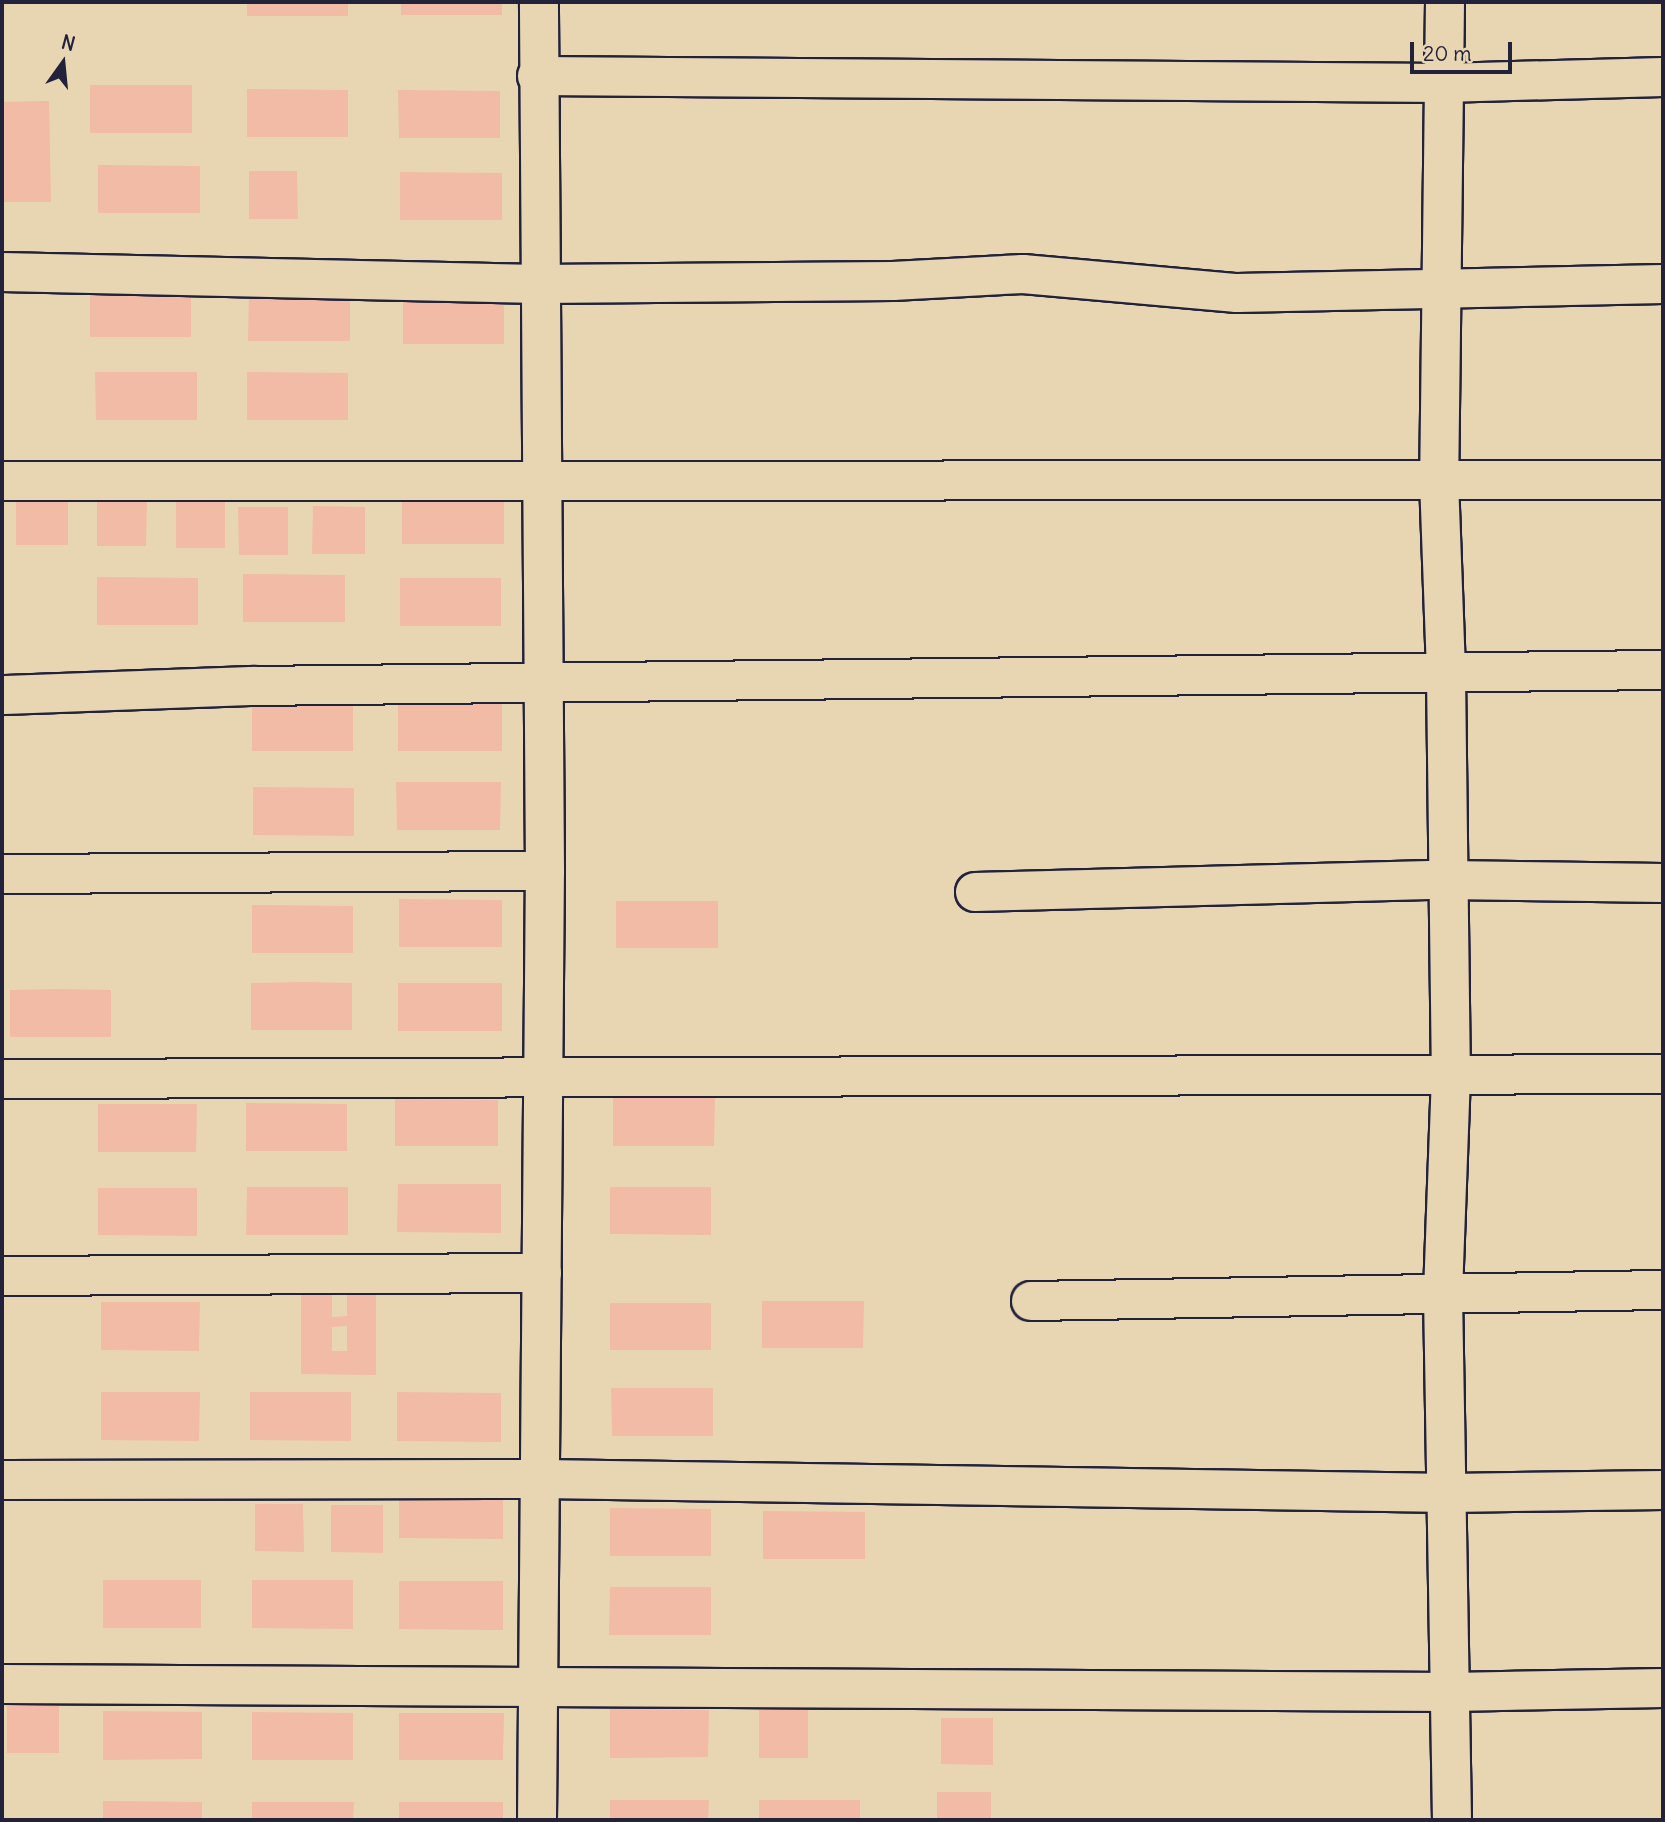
<!DOCTYPE html>
<style>
body{margin:0}
#map{position:relative;width:1665px;height:1822px;overflow:hidden;background:#e8d6b3;font-family:Delius,sans-serif}
div>[style]{position:absolute}
.building>*{inset:0;background:#f1bba5}
.roads{filter:drop-shadow(2px 0 #22223b) drop-shadow(-2px 0 #22223b) drop-shadow(0 2px #22223b) drop-shadow(0 -2px #22223b)}
.minor>*{height:38px;margin:-19px;padding:0 19px;transform-origin:19px;border-radius:19px;background:#e8d6b3}
span{translate:-50% -50%;white-space:nowrap;text-align:center;line-height:1.15;-webkit-text-stroke:6px #e8d6b3;paint-order:stroke}
.frame{position:absolute;inset:0;border:4px solid #22223b;pointer-events:none}
.north{position:absolute;left:28px;top:28px;width:70px;height:70px;-webkit-text-stroke:5px #e8d6b3;paint-order:stroke;rotate:15deg;font-size:19px;font-weight:700;line-height:28px;text-align:center;color:#22223b}
.north::after{content:'';display:block;margin:auto;width:24px;height:32px;background:#22223b;clip-path:polygon(50% 0,100% 100%,50% 72%,0 100%)}
.scale{position:absolute;left:1410px;top:42px;width:102px;height:32px;box-sizing:border-box;border:4px solid #22223b;border-top:0;padding-left:9px;font-size:21px;line-height:24px;white-space:nowrap;color:#22223b;-webkit-text-stroke:5px #e8d6b3;paint-order:stroke}
</style>
<div id="map">
<div class="building">
<div style="clip-path:polygon(247px 2px,348px 2px,348px 16px,247px 16px)"></div>
<div style="clip-path:polygon(401px 2px,502px 2px,502px 15px,401px 15px)"></div>
<div style="clip-path:polygon(90px 85px,192px 85px,192px 133px,90px 133px)"></div>
<div style="clip-path:polygon(247px 89px,348px 90px,348px 137px,247px 137px)"></div>
<div style="clip-path:polygon(398px 90px,500px 91px,500px 138px,399px 138px)"></div>
<div style="clip-path:polygon(49px 101px,51px 202px,4px 202px,2px 102px)"></div>
<div style="clip-path:polygon(98px 165px,200px 166px,200px 213px,98px 213px)"></div>
<div style="clip-path:polygon(249px 171px,297px 171px,298px 219px,249px 219px)"></div>
<div style="clip-path:polygon(400px 172px,502px 173px,502px 220px,400px 220px)"></div>
<div style="clip-path:polygon(90px 289px,191px 290px,191px 337px,90px 337px)"></div>
<div style="clip-path:polygon(249px 293px,350px 294px,350px 341px,248px 341px)"></div>
<div style="clip-path:polygon(403px 296px,504px 297px,504px 344px,403px 344px)"></div>
<div style="clip-path:polygon(95px 372px,197px 372px,197px 420px,96px 420px)"></div>
<div style="clip-path:polygon(247px 372px,348px 373px,348px 420px,247px 420px)"></div>
<div style="clip-path:polygon(402px 496px,504px 497px,504px 544px,402px 544px)"></div>
<div style="clip-path:polygon(16px 497px,68px 497px,68px 545px,16px 545px)"></div>
<div style="clip-path:polygon(97px 498px,147px 499px,146px 546px,97px 546px)"></div>
<div style="clip-path:polygon(176px 500px,225px 500px,225px 548px,176px 548px)"></div>
<div style="clip-path:polygon(313px 506px,365px 507px,365px 554px,312px 554px)"></div>
<div style="clip-path:polygon(238px 507px,288px 507px,288px 555px,239px 555px)"></div>
<div style="clip-path:polygon(243px 574px,345px 575px,345px 622px,243px 622px)"></div>
<div style="clip-path:polygon(97px 577px,198px 578px,198px 625px,97px 625px)"></div>
<div style="clip-path:polygon(400px 578px,501px 578px,501px 626px,400px 626px)"></div>
<div style="clip-path:polygon(252px 703px,353px 704px,353px 751px,252px 751px)"></div>
<div style="clip-path:polygon(398px 704px,502px 704px,502px 751px,398px 751px)"></div>
<div style="clip-path:polygon(396px 782px,501px 782px,500px 830px,397px 830px)"></div>
<div style="clip-path:polygon(253px 787px,354px 788px,354px 836px,253px 835px)"></div>
<div style="clip-path:polygon(399px 899px,502px 900px,502px 947px,399px 947px)"></div>
<div style="clip-path:polygon(616px 901px,718px 901px,718px 948px,616px 948px)"></div>
<div style="clip-path:polygon(252px 905px,353px 906px,353px 953px,252px 953px)"></div>
<div style="clip-path:polygon(303px 982px,352px 983px,352px 1030px,251px 1030px,251px 983px)"></div>
<div style="clip-path:polygon(398px 983px,502px 983px,502px 1031px,398px 1031px)"></div>
<div style="clip-path:polygon(59px 989px,111px 990px,111px 1037px,10px 1037px,10px 990px)"></div>
<div style="clip-path:polygon(613px 1098px,715px 1098px,714px 1146px,613px 1146px)"></div>
<div style="clip-path:polygon(395px 1099px,498px 1100px,498px 1146px,395px 1146px)"></div>
<div style="clip-path:polygon(246px 1103px,347px 1104px,347px 1151px,246px 1151px)"></div>
<div style="clip-path:polygon(98px 1104px,197px 1104px,196px 1152px,98px 1152px)"></div>
<div style="clip-path:polygon(398px 1184px,501px 1184px,501px 1233px,397px 1232px)"></div>
<div style="clip-path:polygon(247px 1187px,348px 1187px,348px 1235px,246px 1235px)"></div>
<div style="clip-path:polygon(610px 1187px,711px 1187px,711px 1235px,610px 1234px)"></div>
<div style="clip-path:polygon(98px 1188px,197px 1188px,197px 1236px,98px 1235px)"></div>
<div style="clip-path:polygon(evenodd,301px 1290px,332px 1290px,332px 1317px,347px 1316px,347px 1290px,376px 1291px,376px 1375px,301px 1374px,301px 1290px,347px 1326px,347px 1351px,332px 1351px,332px 1327px,347px 1326px)"></div>
<div style="clip-path:polygon(762px 1301px,864px 1301px,863px 1348px,762px 1348px)"></div>
<div style="clip-path:polygon(101px 1302px,200px 1302px,199px 1351px,101px 1350px)"></div>
<div style="clip-path:polygon(610px 1303px,711px 1303px,711px 1350px,610px 1350px)"></div>
<div style="clip-path:polygon(611px 1388px,713px 1388px,713px 1436px,612px 1436px)"></div>
<div style="clip-path:polygon(101px 1392px,200px 1392px,199px 1441px,101px 1440px)"></div>
<div style="clip-path:polygon(250px 1392px,351px 1392px,351px 1441px,250px 1440px)"></div>
<div style="clip-path:polygon(397px 1392px,501px 1393px,501px 1442px,397px 1441px)"></div>
<div style="clip-path:polygon(399px 1491px,503px 1492px,503px 1539px,399px 1538px)"></div>
<div style="clip-path:polygon(255px 1504px,303px 1504px,304px 1552px,255px 1551px)"></div>
<div style="clip-path:polygon(331px 1505px,383px 1505px,383px 1553px,331px 1552px)"></div>
<div style="clip-path:polygon(610px 1508px,711px 1509px,711px 1556px,610px 1556px)"></div>
<div style="clip-path:polygon(763px 1511px,865px 1512px,865px 1559px,763px 1559px)"></div>
<div style="clip-path:polygon(103px 1580px,201px 1580px,201px 1628px,103px 1628px)"></div>
<div style="clip-path:polygon(252px 1580px,353px 1580px,353px 1629px,252px 1628px)"></div>
<div style="clip-path:polygon(399px 1581px,503px 1581px,503px 1630px,399px 1629px)"></div>
<div style="clip-path:polygon(610px 1587px,711px 1587px,711px 1635px,609px 1635px)"></div>
<div style="clip-path:polygon(7px 1706px,59px 1706px,59px 1753px,7px 1753px)"></div>
<div style="clip-path:polygon(610px 1709px,709px 1710px,708px 1757px,610px 1758px)"></div>
<div style="clip-path:polygon(759px 1710px,808px 1710px,808px 1758px,759px 1758px)"></div>
<div style="clip-path:polygon(103px 1711px,202px 1712px,202px 1759px,103px 1760px)"></div>
<div style="clip-path:polygon(252px 1712px,353px 1713px,353px 1760px,252px 1760px)"></div>
<div style="clip-path:polygon(399px 1713px,504px 1713px,503px 1760px,399px 1760px)"></div>
<div style="clip-path:polygon(941px 1718px,993px 1718px,993px 1765px,941px 1764px)"></div>
<div style="clip-path:polygon(937px 1792px,991px 1792px,991px 1820px,937px 1820px)"></div>
<div style="clip-path:polygon(610px 1800px,709px 1800px,708px 1820px,610px 1820px)"></div>
<div style="clip-path:polygon(759px 1800px,860px 1800px,860px 1820px,759px 1820px)"></div>
<div style="clip-path:polygon(103px 1801px,202px 1802px,202px 1820px,103px 1820px)"></div>
<div style="clip-path:polygon(252px 1802px,354px 1802px,353px 1820px,252px 1820px)"></div>
<div style="clip-path:polygon(399px 1802px,503px 1802px,503px 1820px,399px 1820px)"></div>
</div>
<div class="roads">
<div class="minor">
<div style="left:1445px;top:2px;width:478px;rotate:90.7deg"></div>
<div style="left:1439px;top:480px;width:194px;rotate:87.9deg"></div>
<div style="left:1446px;top:674px;width:401px;rotate:89.3deg"></div>
<div style="left:1451px;top:1075px;width:219px;rotate:92.1deg"></div>
<div style="left:1443px;top:1294px;width:526px;rotate:89.02deg"></div>
<div style="left:537px;top:76px;width:907px;rotate:0.44deg"></div>
<div style="left:1444px;top:83px;width:219px;rotate:-1.6deg"></div>
<div style="left:2px;top:272px;width:537px;rotate:1.28deg"></div>
<div style="left:539px;top:284px;width:354px;rotate:-0.5deg"></div>
<div style="left:893px;top:281px;width:130px;rotate:-3.1deg"></div>
<div style="left:1023px;top:274px;width:215px;rotate:5.1deg"></div>
<div style="left:1237px;top:293px;width:426px;rotate:-1.2deg"></div>
<div style="left:2px;top:481px;width:1661px;rotate:-0.03deg"></div>
<div style="left:2px;top:695px;width:250px;rotate:-2.1deg"></div>
<div style="left:252px;top:686px;width:1411px;rotate:-0.65deg"></div>
<div style="left:2px;top:874px;width:543px;rotate:-0.32deg"></div>
<div style="left:975px;top:892px;width:473px;rotate:-1.5deg"></div>
<div style="left:1448px;top:880px;width:215px;rotate:0.8deg"></div>
<div style="left:2px;top:1079px;width:1661px;rotate:-0.17deg"></div>
<div style="left:2px;top:1276px;width:540px;rotate:-0.32deg"></div>
<div style="left:1031px;top:1301px;width:632px;rotate:-1deg"></div>
<div style="left:2px;top:1480px;width:540px;rotate:-0.11deg"></div>
<div style="left:542px;top:1479px;width:907px;rotate:0.88deg"></div>
<div style="left:1449px;top:1493px;width:214px;rotate:-0.8deg"></div>
<div style="left:2px;top:1684px;width:1450px;rotate:0.32deg"></div>
<div style="left:1452px;top:1692px;width:211px;rotate:-1.1deg"></div>
<div style="left:537px;top:1820px;width:949px;rotate:-89.52deg"></div>
<div style="left:545px;top:871px;width:869px;rotate:-90.4deg"></div>
</div>
</div>
<div class="frame"></div>
<div class="north">N</div>
<div class="scale">20 m</div>
</div>
